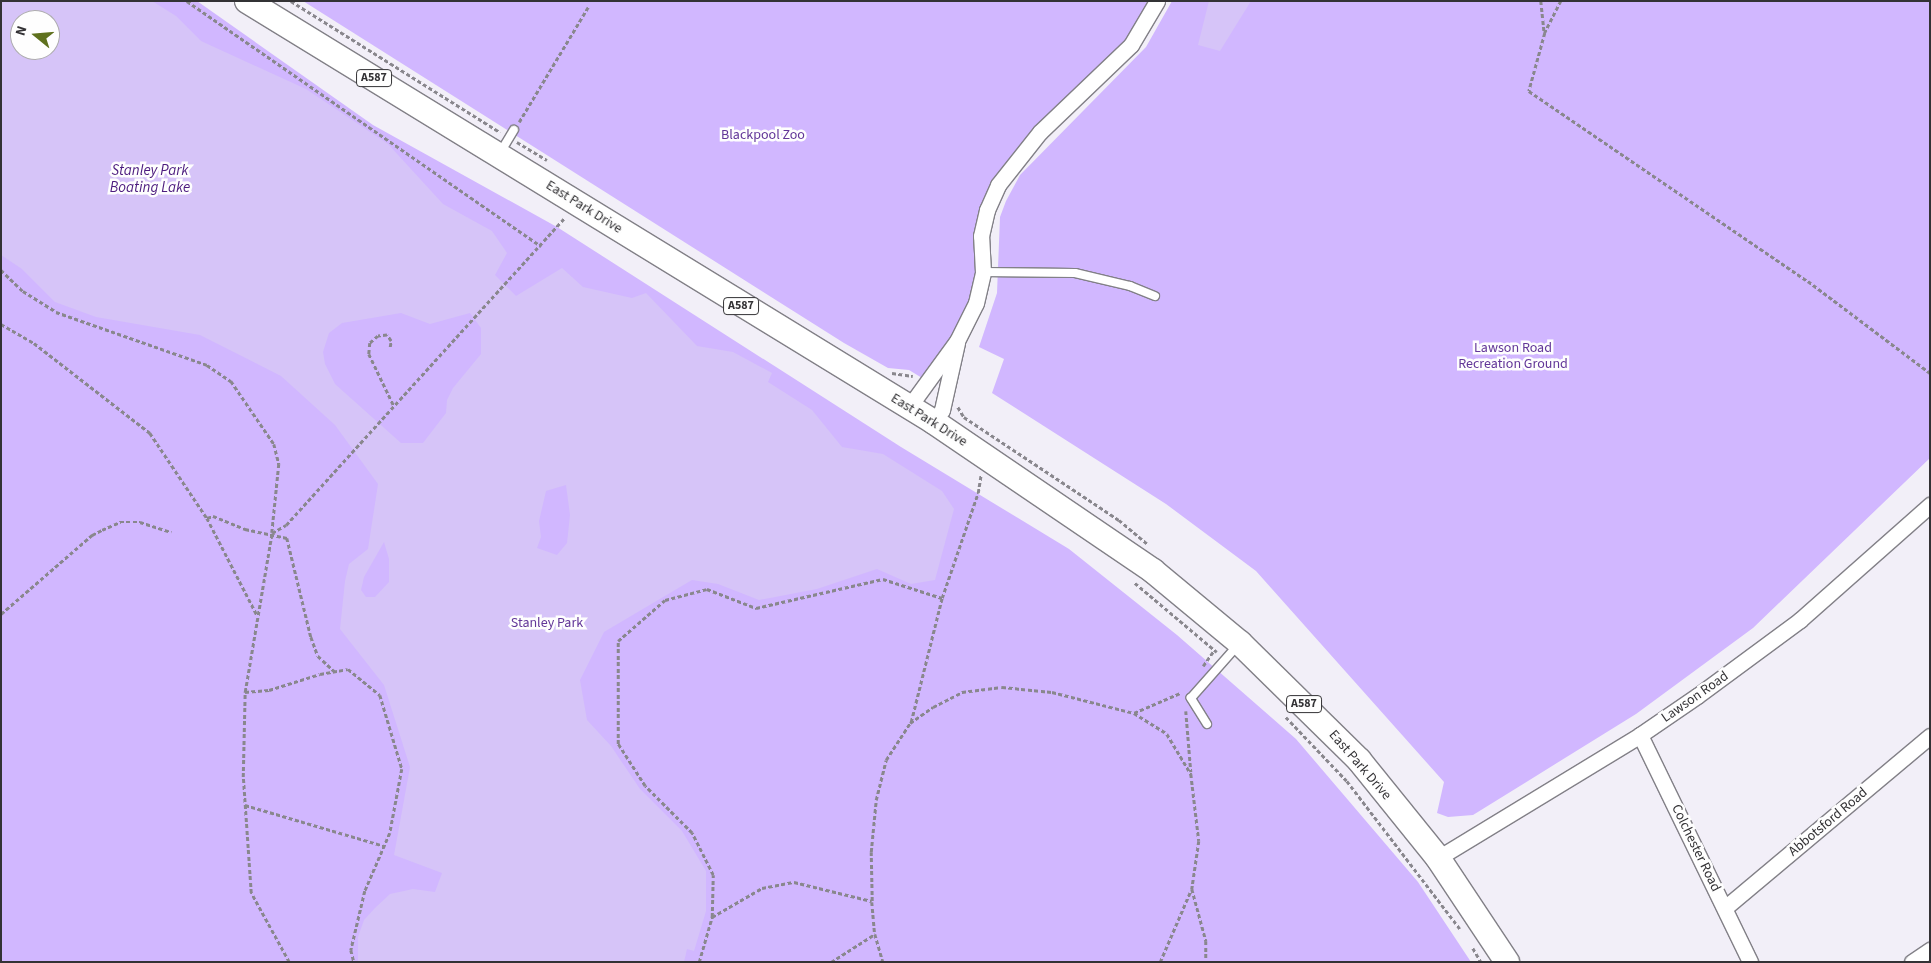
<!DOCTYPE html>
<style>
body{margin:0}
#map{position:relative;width:1931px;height:963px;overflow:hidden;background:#f2eff8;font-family:"Source Sans 3",sans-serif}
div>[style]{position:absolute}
.green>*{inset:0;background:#d1b7ff}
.water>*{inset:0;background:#d6c4f8}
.path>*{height:2.5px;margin-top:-1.25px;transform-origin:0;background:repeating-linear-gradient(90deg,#89878d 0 4px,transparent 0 6.5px)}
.roads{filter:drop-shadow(1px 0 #828087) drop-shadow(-1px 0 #828087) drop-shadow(0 1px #828087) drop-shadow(0 -1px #828087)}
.lane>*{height:8px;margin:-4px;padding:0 4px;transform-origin:4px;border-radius:4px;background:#fff}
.street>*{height:15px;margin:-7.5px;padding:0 7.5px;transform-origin:7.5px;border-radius:7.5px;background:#fff}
.primary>*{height:24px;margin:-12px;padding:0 12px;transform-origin:12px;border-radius:12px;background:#fff}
span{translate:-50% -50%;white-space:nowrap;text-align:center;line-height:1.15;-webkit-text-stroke:5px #fefefe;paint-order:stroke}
.shield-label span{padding:1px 4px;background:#fefefe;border:1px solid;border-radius:4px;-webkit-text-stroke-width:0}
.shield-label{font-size:12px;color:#333235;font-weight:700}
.park-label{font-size:14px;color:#623698}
.street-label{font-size:14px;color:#333235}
.water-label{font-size:15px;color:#4d1d7f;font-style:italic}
.frame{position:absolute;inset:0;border:2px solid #333235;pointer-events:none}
.north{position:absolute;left:10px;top:10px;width:50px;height:50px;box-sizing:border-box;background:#fefefe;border:1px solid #adacae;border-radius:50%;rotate:287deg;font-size:14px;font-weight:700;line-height:20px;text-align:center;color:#333235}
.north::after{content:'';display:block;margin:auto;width:18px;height:22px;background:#5f711e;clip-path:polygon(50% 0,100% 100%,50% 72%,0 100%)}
</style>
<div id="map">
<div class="green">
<div style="clip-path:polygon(evenodd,1px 1px,197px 1px,373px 125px,557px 227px,901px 447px,1069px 549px,1177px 635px,1296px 739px,1418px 882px,1471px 962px,1px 962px,1px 1px,20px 20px,50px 20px,50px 50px,20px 50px,20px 20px)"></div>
<div style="clip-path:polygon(303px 1px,1157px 1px,1148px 19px,998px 185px,976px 303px,927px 381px,909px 370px,888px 368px,844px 343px)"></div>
<div style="clip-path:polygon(1172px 1px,1930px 1px,1930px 458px,1753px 628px,1636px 714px,1473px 815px,1448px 817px,1437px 813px,1444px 782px,1256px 571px,1166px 504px,992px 393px,1004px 359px,979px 347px,997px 293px,1000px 217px,1006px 201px,1020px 175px,1146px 47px)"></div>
</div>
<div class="water">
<div style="clip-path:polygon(evenodd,1px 1px,152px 1px,176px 16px,201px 41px,306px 89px,388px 144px,443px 204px,492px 231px,507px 253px,495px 275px,516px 296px,562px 268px,583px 287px,632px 298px,646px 293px,697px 346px,733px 352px,772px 373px,768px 382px,812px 410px,842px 447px,883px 454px,942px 491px,954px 509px,935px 580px,911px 584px,877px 569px,817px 589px,759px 600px,718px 584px,692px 580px,604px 632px,580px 680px,587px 720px,611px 746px,640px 789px,682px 831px,706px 871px,706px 911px,694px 951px,687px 949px,684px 962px,358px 962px,358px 937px,364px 920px,375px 908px,390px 894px,413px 889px,435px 892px,442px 873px,394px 855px,410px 767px,384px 685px,340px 629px,345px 581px,349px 564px,368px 549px,378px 484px,335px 425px,281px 376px,200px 335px,96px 317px,55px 302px,22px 269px,1px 255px,1px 1px,20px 20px,50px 20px,50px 50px,20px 50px,20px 20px,1px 1px,401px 313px,430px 324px,470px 313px,481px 328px,481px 354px,453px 388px,447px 400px,446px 413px,423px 443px,401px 443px,335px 384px,325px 364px,323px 352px,329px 333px,342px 323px,401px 313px,1px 1px,566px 485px,570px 515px,567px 543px,557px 555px,537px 548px,541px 537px,539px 521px,546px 491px,566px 485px,1px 1px,384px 542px,389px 559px,389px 582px,375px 597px,366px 597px,361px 590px,364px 577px,384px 542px)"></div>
<div style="clip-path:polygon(1209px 1px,1251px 1px,1220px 51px,1198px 45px)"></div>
</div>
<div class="path">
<div style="left:187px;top:1px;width:431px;rotate:34.7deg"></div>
<div style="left:291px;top:1px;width:247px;rotate:32.1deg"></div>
<div style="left:1541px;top:1px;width:31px;rotate:84deg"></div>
<div style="left:1561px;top:1px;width:36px;rotate:117deg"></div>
<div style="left:1545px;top:33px;width:60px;rotate:105.4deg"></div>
<div style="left:1529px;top:91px;width:338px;rotate:34.3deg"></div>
<div style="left:1808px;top:281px;width:153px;rotate:37deg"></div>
<div style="left:519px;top:122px;width:134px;rotate:-59deg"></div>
<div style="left:517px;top:142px;width:35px;rotate:31deg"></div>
<div style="left:1px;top:270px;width:30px;rotate:44deg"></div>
<div style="left:23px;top:291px;width:39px;rotate:32deg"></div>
<div style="left:56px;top:312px;width:160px;rotate:19.3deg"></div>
<div style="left:207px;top:365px;width:29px;rotate:34deg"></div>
<div style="left:231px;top:381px;width:76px;rotate:55.7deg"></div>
<div style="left:274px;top:444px;width:21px;rotate:76deg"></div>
<div style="left:279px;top:464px;width:69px;rotate:95.8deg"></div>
<div style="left:1px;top:324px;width:38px;rotate:30deg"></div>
<div style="left:34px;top:343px;width:147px;rotate:37.8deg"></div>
<div style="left:150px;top:433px;width:102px;rotate:56.2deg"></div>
<div style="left:207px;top:518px;width:109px;rotate:62.7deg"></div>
<div style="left:390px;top:347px;width:6px;rotate:-81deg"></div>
<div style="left:391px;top:341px;width:7px;rotate:-124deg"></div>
<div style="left:387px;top:335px;width:9px;rotate:174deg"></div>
<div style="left:378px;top:336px;width:11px;rotate:139deg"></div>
<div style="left:370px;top:343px;width:11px;rotate:95deg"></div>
<div style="left:369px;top:354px;width:58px;rotate:64.3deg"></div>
<div style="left:892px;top:373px;width:21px;rotate:8deg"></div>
<div style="left:958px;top:407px;width:12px;rotate:59deg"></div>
<div style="left:964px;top:417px;width:186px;rotate:33.6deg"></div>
<div style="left:1119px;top:520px;width:38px;rotate:40deg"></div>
<div style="left:207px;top:518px;width:6px;rotate:-18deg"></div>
<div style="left:213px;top:516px;width:35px;rotate:22deg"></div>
<div style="left:245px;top:529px;width:43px;rotate:12.1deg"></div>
<div style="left:287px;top:538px;width:102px;rotate:76.4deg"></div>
<div style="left:311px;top:637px;width:20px;rotate:70deg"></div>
<div style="left:318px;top:656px;width:23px;rotate:43deg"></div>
<div style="left:1135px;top:583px;width:107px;rotate:40.1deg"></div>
<div style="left:1px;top:614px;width:121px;rotate:-41deg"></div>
<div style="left:92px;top:535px;width:11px;rotate:-27deg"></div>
<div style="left:102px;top:530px;width:20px;rotate:-24deg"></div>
<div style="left:120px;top:522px;width:20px"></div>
<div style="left:140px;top:522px;width:33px;rotate:18deg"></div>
<div style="left:1203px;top:666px;width:19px;rotate:-55deg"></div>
<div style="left:245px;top:692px;width:24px;rotate:-5deg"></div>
<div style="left:269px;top:690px;width:53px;rotate:-17.4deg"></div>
<div style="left:320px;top:674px;width:28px;rotate:-10deg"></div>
<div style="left:348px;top:669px;width:41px;rotate:39.1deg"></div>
<div style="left:380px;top:695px;width:77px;rotate:73.4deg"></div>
<div style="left:402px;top:769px;width:65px;rotate:100.6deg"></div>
<div style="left:390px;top:833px;width:63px;rotate:113.3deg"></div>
<div style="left:365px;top:891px;width:61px;rotate:103.3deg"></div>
<div style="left:351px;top:950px;width:12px;rotate:76deg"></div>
<div style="left:1186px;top:711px;width:61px;rotate:85.3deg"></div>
<div style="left:1134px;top:713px;width:50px;rotate:-23.5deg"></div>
<div style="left:1286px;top:717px;width:88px;rotate:46.4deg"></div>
<div style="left:1347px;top:781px;width:186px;rotate:52.6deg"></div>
<div style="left:911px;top:722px;width:128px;rotate:-76deg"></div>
<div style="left:942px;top:598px;width:111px;rotate:-71.1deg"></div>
<div style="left:978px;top:493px;width:18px;rotate:-81deg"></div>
<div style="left:245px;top:805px;width:145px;rotate:16.4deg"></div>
<div style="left:872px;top:902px;width:32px;rotate:85deg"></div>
<div style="left:875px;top:934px;width:29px;rotate:74deg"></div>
<div style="left:712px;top:917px;width:58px;rotate:-30.1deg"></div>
<div style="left:762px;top:888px;width:33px;rotate:-11deg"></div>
<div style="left:794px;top:882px;width:80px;rotate:13.7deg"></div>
<div style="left:872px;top:901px;width:49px;rotate:-91.2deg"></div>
<div style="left:871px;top:852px;width:52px;rotate:-84.5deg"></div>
<div style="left:876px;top:800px;width:41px;rotate:-76deg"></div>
<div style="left:886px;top:760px;width:44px;rotate:-57deg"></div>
<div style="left:910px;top:723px;width:28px;rotate:-35deg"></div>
<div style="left:933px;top:707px;width:33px;rotate:-27deg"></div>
<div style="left:962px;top:692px;width:40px;rotate:-7.1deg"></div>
<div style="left:1002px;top:687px;width:50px;rotate:5.7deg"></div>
<div style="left:1052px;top:692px;width:85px;rotate:14.4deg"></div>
<div style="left:1134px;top:713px;width:39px;rotate:32deg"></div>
<div style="left:1167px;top:734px;width:47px;rotate:59deg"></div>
<div style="left:1191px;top:774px;width:67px;rotate:83.2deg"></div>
<div style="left:1199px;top:841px;width:49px;rotate:98.3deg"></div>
<div style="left:1192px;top:889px;width:54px;rotate:74.9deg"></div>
<div style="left:1206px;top:941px;width:21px;rotate:90deg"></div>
<div style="left:1473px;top:948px;width:16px;rotate:60deg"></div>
<div style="left:289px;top:962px;width:79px;rotate:-118.8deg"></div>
<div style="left:251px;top:893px;width:116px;rotate:-93.9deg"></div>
<div style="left:243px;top:777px;width:85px;rotate:-88.7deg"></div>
<div style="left:245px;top:692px;width:161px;rotate:-80.4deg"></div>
<div style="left:272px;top:533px;width:16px;rotate:-30deg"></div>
<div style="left:286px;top:525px;width:414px;rotate:-47.8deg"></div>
<div style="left:699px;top:962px;width:47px;rotate:-73.9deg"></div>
<div style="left:712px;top:917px;width:42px;rotate:-88.6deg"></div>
<div style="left:713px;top:875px;width:47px;rotate:-116.6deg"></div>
<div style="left:692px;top:833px;width:66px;rotate:-135deg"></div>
<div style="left:645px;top:786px;width:50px;rotate:-122.7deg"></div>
<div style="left:618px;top:744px;width:103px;rotate:-90deg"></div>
<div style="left:618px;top:641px;width:62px;rotate:-41.1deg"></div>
<div style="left:665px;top:600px;width:43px;rotate:-14.7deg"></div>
<div style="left:707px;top:589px;width:53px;rotate:21.2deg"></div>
<div style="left:756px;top:608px;width:130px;rotate:-12.9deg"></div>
<div style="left:883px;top:579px;width:62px;rotate:17.9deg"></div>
<div style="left:831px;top:962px;width:52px;rotate:-32.5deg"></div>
<div style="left:1160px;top:962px;width:78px;rotate:-66.7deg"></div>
</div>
<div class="roads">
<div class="lane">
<div style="left:500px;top:153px;width:27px;rotate:-59deg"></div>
<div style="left:983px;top:272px;width:92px;rotate:0.6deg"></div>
<div style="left:1075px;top:273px;width:57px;rotate:13.3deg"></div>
<div style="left:1130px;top:286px;width:27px;rotate:22deg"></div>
<div style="left:1207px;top:724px;width:31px;rotate:-122deg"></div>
<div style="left:1191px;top:698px;width:69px;rotate:-48.5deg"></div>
</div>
<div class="street">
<div style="left:909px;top:407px;width:82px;rotate:-54deg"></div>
<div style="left:957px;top:341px;width:42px;rotate:-63.4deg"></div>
<div style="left:976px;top:303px;width:32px;rotate:-77deg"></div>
<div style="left:983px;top:272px;width:36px;rotate:-93deg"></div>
<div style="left:981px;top:236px;width:27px;rotate:-77deg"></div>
<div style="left:987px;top:210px;width:27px;rotate:-66deg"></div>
<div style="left:998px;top:185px;width:68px;rotate:-51.6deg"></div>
<div style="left:1040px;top:132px;width:126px;rotate:-43.7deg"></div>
<div style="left:1131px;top:45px;width:51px;rotate:-59.4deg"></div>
<div style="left:934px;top:422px;width:14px;rotate:-56deg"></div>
<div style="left:942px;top:410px;width:69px;rotate:-77.4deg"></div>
<div style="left:1640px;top:735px;width:252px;rotate:64.1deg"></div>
<div style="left:1438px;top:858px;width:237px;rotate:-31.3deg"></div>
<div style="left:1640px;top:735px;width:69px;rotate:-34.4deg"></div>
<div style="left:1697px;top:696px;width:128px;rotate:-36.4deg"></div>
<div style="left:1800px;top:620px;width:174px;rotate:-41.5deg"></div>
<div style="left:1726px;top:907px;width:266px;rotate:-40deg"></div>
<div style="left:1912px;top:962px;width:22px;rotate:-34deg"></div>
</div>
<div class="primary">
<div style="left:247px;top:1px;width:806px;rotate:31.5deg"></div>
<div style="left:934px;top:422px;width:265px;rotate:34.2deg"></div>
<div style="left:1153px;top:571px;width:113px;rotate:39.6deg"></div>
<div style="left:1240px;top:643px;width:167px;rotate:44.5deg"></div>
<div style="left:1359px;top:760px;width:126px;rotate:51.1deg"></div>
<div style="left:1438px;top:858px;width:125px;rotate:56.4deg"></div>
</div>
</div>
<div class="shield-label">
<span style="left:374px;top:78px">A587</span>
<span style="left:741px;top:306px">A587</span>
<span style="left:1304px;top:704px">A587</span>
</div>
<div class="park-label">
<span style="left:763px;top:135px">Blackpool Zoo</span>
<span style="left:1513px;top:356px">Lawson Road<br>Recreation Ground</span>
<span style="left:547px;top:623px">Stanley Park</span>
</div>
<div class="street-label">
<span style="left:584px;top:207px;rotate:32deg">East Park Drive</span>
<span style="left:929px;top:420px;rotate:32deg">East Park Drive</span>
<span style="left:1695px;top:697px;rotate:-35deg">Lawson Road</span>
<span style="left:1360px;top:765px;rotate:49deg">East Park Drive</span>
<span style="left:1828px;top:822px;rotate:-40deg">Abbotsford Road</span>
<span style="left:1696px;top:848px;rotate:64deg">Colchester Road</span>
</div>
<div class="water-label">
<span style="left:150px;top:179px">Stanley Park<br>Boating Lake</span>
</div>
<div class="frame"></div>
<div class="north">N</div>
</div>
